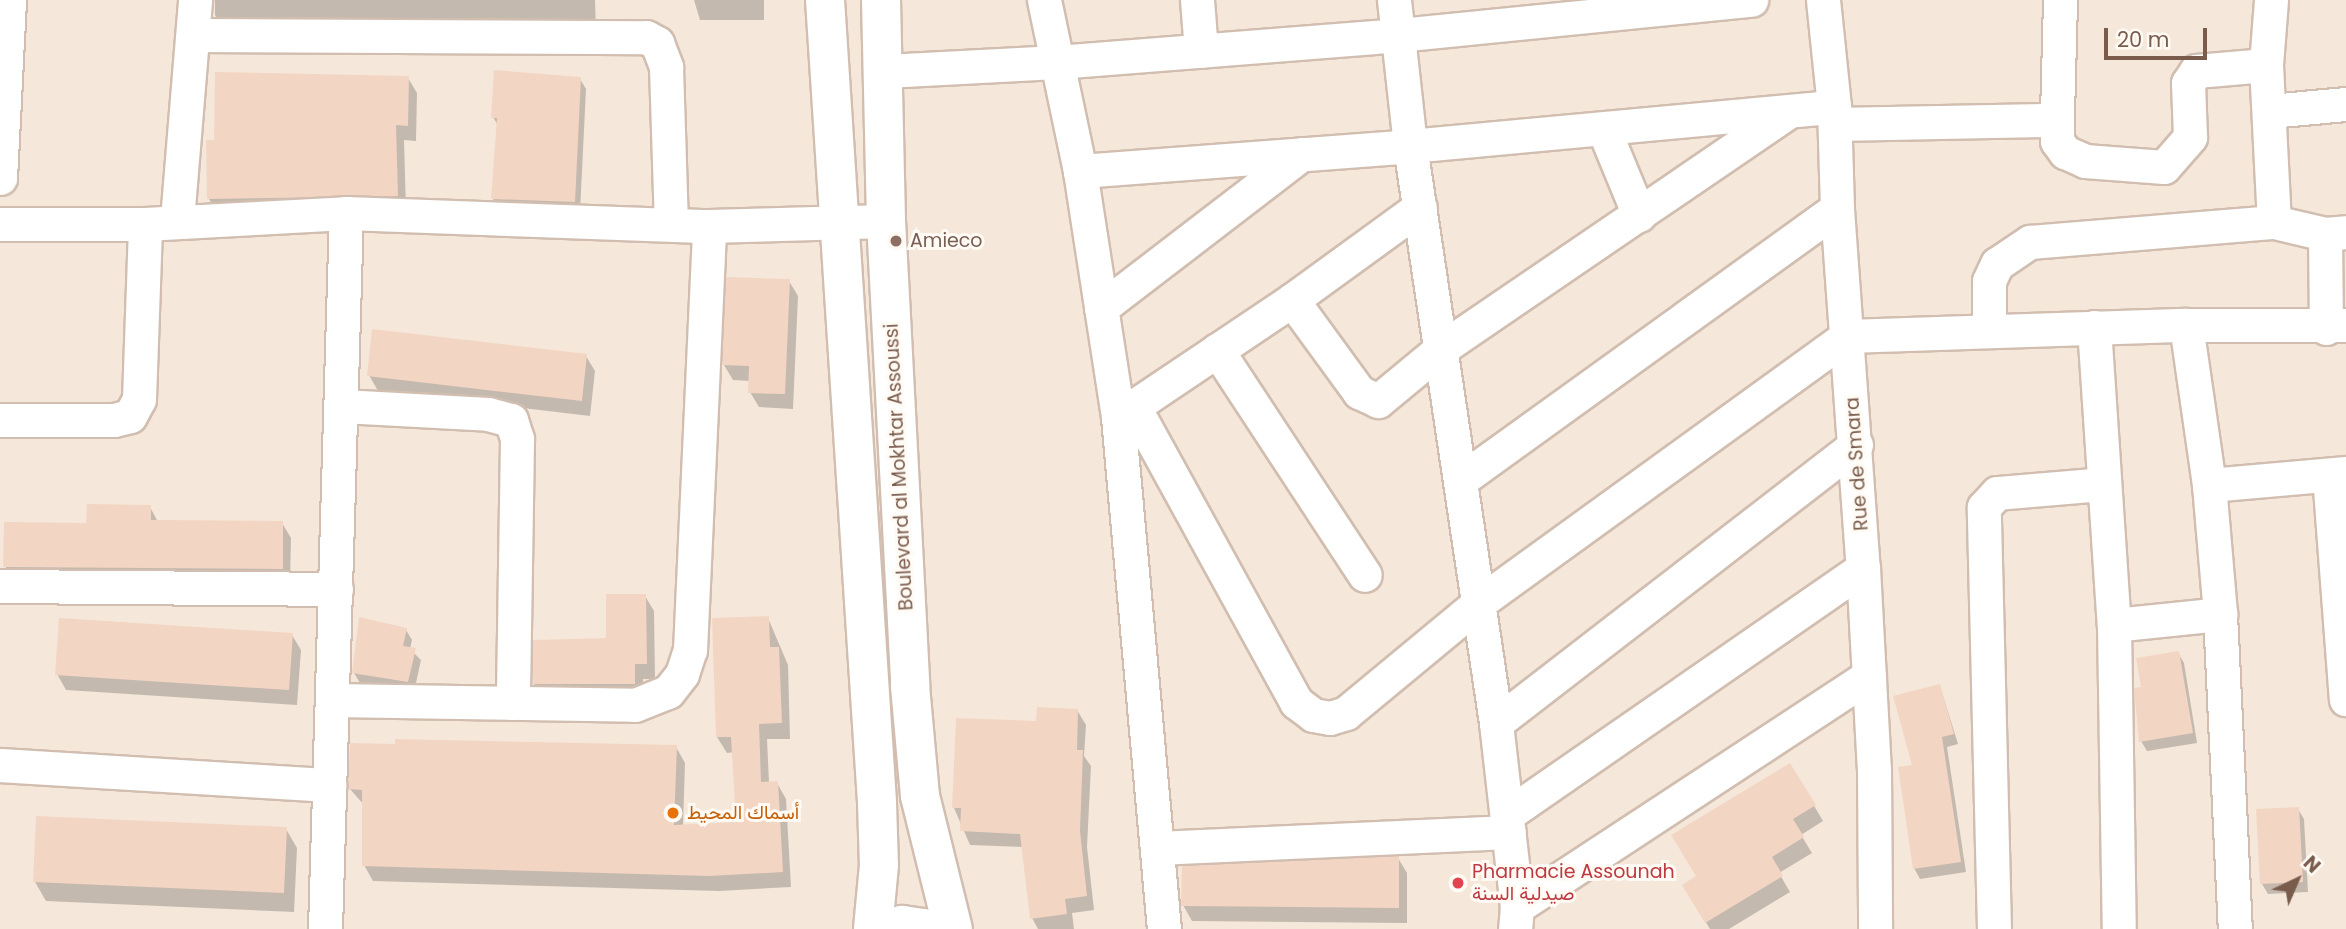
<!DOCTYPE html>
<meta charset="utf-8">
<style>
body{margin:0}
#map{position:relative;width:2346px;height:929px;overflow:hidden;background:#fdf6ec;font-family:Poppins,Vazirmatn,sans-serif}
div>[style]{position:absolute}
.residential>*{inset:0;background:#f5e8da}
.shadow>*{inset:0;background:#0003}
.building>*{inset:0;background:#f3d5c3}
.roads{filter:drop-shadow(2px 0 #d1beb0) drop-shadow(-2px 0 #d1beb0) drop-shadow(0 2px #d1beb0) drop-shadow(0 -2px #d1beb0)}
.street>*{height:33px;margin:-16.5px;padding:0 16.5px;transform-origin:16.5px;border-radius:16.5px;background:#fff}
.secondary>*{height:38px;margin:-19px;padding:0 19px;transform-origin:19px;border-radius:19px;background:#fff}
.dots>*{width:19px;height:19px;translate:-50% -50%;box-sizing:border-box;border:4px solid #fffaf3;border-radius:50%}
span{translate:-50% -50%;white-space:nowrap;text-align:center;line-height:1.15;-webkit-text-stroke:6px #fffaf3;paint-order:stroke}
.education-label{font-size:19px;color:#785e54}
.left{translate:0 -50%;text-align:left}
.street-label{font-size:19px;color:#7a5c4d}
.food-label{font-size:19px;color:#c56008}
.health-label{font-size:19px;color:#be3a42}
.north{position:absolute;left:2262px;top:845px;width:70px;height:70px;-webkit-text-stroke:5px #fffaf3;paint-order:stroke;rotate:44deg;font-size:19px;font-weight:700;line-height:28px;text-align:center;color:#7a5c4d}
.north::after{content:'';display:block;margin:auto;width:24px;height:32px;background:#7a5c4d;clip-path:polygon(50% 0,100% 100%,50% 72%,0 100%)}
.scale{position:absolute;left:2104px;top:28px;width:103px;height:32px;box-sizing:border-box;border:4px solid #7a5c4d;border-top:0;padding-left:9px;font-size:21px;line-height:24px;white-space:nowrap;color:#7a5c4d;-webkit-text-stroke:5px #fffaf3;paint-order:stroke}
</style>
<div id="map">
<div class="residential">
<div style="clip-path:polygon(0 0,2346px 0,2346px 929px,0 929px)"></div>
</div>
<div class="shadow">
<div style="clip-path:polygon(215px 0,595px 0,596px 32px,226px 34px,215px 15px)"></div>
<div style="clip-path:polygon(694px 0,764px 0,764px 20px,700px 20px)"></div>
<div style="clip-path:polygon(408px 78px,417px 93px,416px 141px,404px 140px,406px 211px,218px 214px,209px 199px)"></div>
<div style="clip-path:polygon(580px 79px,586px 89px,580px 212px,499px 209px,493px 199px,499px 127px,493px 117px)"></div>
<div style="clip-path:polygon(789px 281px,798px 296px,793px 409px,759px 407px,750px 392px,751px 381px,733px 380px,724px 365px)"></div>
<div style="clip-path:polygon(586px 356px,595px 371px,590px 416px,378px 391px,369px 375px)"></div>
<div style="clip-path:polygon(150px 507px,158px 522px,282px 523px,291px 538px,290px 584px,14px 582px,5px 566px)"></div>
<div style="clip-path:polygon(645px 596px,654px 611px,655px 679px,643px 679px,643px 699px,543px 699px,534px 684px,608px 640px)"></div>
<div style="clip-path:polygon(768px 618px,788px 665px,790px 739px,767px 739px,769px 783px,777px 783px,786px 799px,791px 887px,719px 891px,373px 881px,364px 865px,364px 805px,350px 789px,676px 747px,685px 763px,683px 826px,738px 824px,734px 752px,727px 753px,717px 737px)"></div>
<div style="clip-path:polygon(406px 630px,412px 640px,410px 649px,421px 660px,414px 692px,360px 683px,354px 673px)"></div>
<div style="clip-path:polygon(292px 635px,301px 650px,297px 705px,66px 690px,57px 674px)"></div>
<div style="clip-path:polygon(2178px 653px,2184px 663px,2197px 743px,2147px 751px,2141px 741px,2143px 688px)"></div>
<div style="clip-path:polygon(1940px 686px,1958px 744px,1947px 747px,1966px 872px,1920px 879px,1914px 868px)"></div>
<div style="clip-path:polygon(1077px 710px,1086px 725px,1084px 756px,1091px 766px,1087px 847px,1094px 910px,1072px 913px,1074px 929px,1038px 929px,1032px 918px,1024px 847px,970px 845px,954px 808px,1038px 723px)"></div>
<div style="clip-path:polygon(1790px 765px,1823px 821px,1801px 835px,1812px 853px,1779px 873px,1790px 892px,1729px 929px,1710px 929px,1684px 886px,1698px 877px)"></div>
<div style="clip-path:polygon(2298px 809px,2304px 819px,2308px 892px,2268px 894px,2262px 884px)"></div>
<div style="clip-path:polygon(286px 829px,297px 848px,294px 912px,46px 901px,35px 882px)"></div>
<div style="clip-path:polygon(1398px 858px,1407px 873px,1407px 923px,1192px 921px,1183px 905px)"></div>
</div>
<div class="building">
<div style="clip-path:polygon(494px 70px,581px 77px,575px 202px,491px 199px,497px 118px,491px 118px)"></div>
<div style="clip-path:polygon(215px 72px,409px 76px,408px 126px,396px 125px,398px 196px,207px 199px,206px 140px,214px 140px)"></div>
<div style="clip-path:polygon(726px 277px,790px 279px,785px 394px,748px 393px,749px 366px,722px 365px)"></div>
<div style="clip-path:polygon(372px 329px,587px 354px,582px 401px,367px 376px)"></div>
<div style="clip-path:polygon(87px 504px,151px 505px,151px 520px,283px 521px,283px 569px,3px 567px,4px 522px,86px 523px)"></div>
<div style="clip-path:polygon(606px 594px,646px 594px,647px 664px,635px 664px,635px 684px,533px 684px,533px 640px,606px 638px)"></div>
<div style="clip-path:polygon(769px 616px,770px 647px,779px 647px,782px 723px,759px 724px,761px 782px,778px 781px,783px 872px,709px 876px,362px 866px,362px 790px,348px 789px,350px 743px,395px 744px,395px 739px,677px 745px,674px 825px,736px 822px,731px 737px,716px 737px,712px 618px)"></div>
<div style="clip-path:polygon(359px 617px,407px 628px,403px 646px,416px 648px,408px 682px,352px 673px)"></div>
<div style="clip-path:polygon(59px 618px,293px 633px,289px 690px,55px 675px)"></div>
<div style="clip-path:polygon(2179px 651px,2193px 733px,2139px 742px,2134px 688px,2141px 687px,2136px 658px)"></div>
<div style="clip-path:polygon(1940px 684px,1954px 734px,1942px 737px,1961px 862px,1913px 869px,1898px 767px,1912px 765px,1893px 696px)"></div>
<div style="clip-path:polygon(1037px 707px,1078px 709px,1077px 750px,1083px 750px,1080px 831px,1087px 896px,1065px 899px,1067px 914px,1030px 919px,1020px 834px,960px 831px,961px 808px,952px 808px,956px 718px,1036px 721px)"></div>
<div style="clip-path:polygon(1790px 763px,1816px 805px,1793px 819px,1804px 837px,1772px 857px,1783px 876px,1705px 923px,1682px 885px,1696px 876px,1671px 835px)"></div>
<div style="clip-path:polygon(2299px 807px,2303px 882px,2260px 884px,2256px 809px)"></div>
<div style="clip-path:polygon(36px 816px,287px 827px,284px 893px,33px 882px)"></div>
<div style="clip-path:polygon(1399px 856px,1399px 908px,1181px 906px,1182px 866px)"></div>
</div>
<div class="roads">
<div class="street">
<div style="left:1044px;top:0;width:175px;rotate:78.1deg"></div>
<div style="left:1080px;top:171px;width:249px;rotate:81.2deg"></div>
<div style="left:1118px;top:417px;width:514px;rotate:84.87deg"></div>
<div style="left:1197px;top:0;width:51px;rotate:85.5deg"></div>
<div style="left:1394px;top:0;width:147px;rotate:83.7deg"></div>
<div style="left:1410px;top:146px;width:583px;rotate:81.52deg"></div>
<div style="left:1496px;top:723px;width:185px;rotate:83.5deg"></div>
<div style="left:1517px;top:907px;width:22px;rotate:95deg"></div>
<div style="left:1823px;top:0;width:108px;rotate:84.1deg"></div>
<div style="left:1834px;top:107px;width:102px;rotate:88.3deg"></div>
<div style="left:1837px;top:209px;width:360px;rotate:85.9deg"></div>
<div style="left:1863px;top:568px;width:202px;rotate:86.9deg"></div>
<div style="left:1874px;top:770px;width:159px;rotate:89.6deg"></div>
<div style="left:2271px;top:0;width:65px;rotate:94.4deg"></div>
<div style="left:2266px;top:65px;width:157px;rotate:87.1deg"></div>
<div style="left:195px;top:35px;width:451px;rotate:0.3deg"></div>
<div style="left:646px;top:37px;width:13px;rotate:29deg"></div>
<div style="left:657px;top:43px;width:26px;rotate:69deg"></div>
<div style="left:666px;top:67px;width:156px;rotate:88.2deg"></div>
<div style="left:885px;top:71px;width:172px;rotate:-3deg"></div>
<div style="left:1057px;top:62px;width:343px;rotate:-4.5deg"></div>
<div style="left:1399px;top:35px;width:354px;rotate:-5.7deg"></div>
<div style="left:2270px;top:111px;width:76px;rotate:-5.3deg"></div>
<div style="left:2057px;top:115px;width:26px;rotate:90deg"></div>
<div style="left:2057px;top:141px;width:14px;rotate:54deg"></div>
<div style="left:2065px;top:152px;width:22px;rotate:24deg"></div>
<div style="left:2085px;top:161px;width:79px;rotate:4.3deg"></div>
<div style="left:2164px;top:167px;width:40px;rotate:-49deg"></div>
<div style="left:2190px;top:137px;width:54px;rotate:-92.1deg"></div>
<div style="left:2188px;top:83px;width:14px;rotate:-56deg"></div>
<div style="left:2196px;top:71px;width:70px;rotate:-4.9deg"></div>
<div style="left:1835px;top:124px;width:210px;rotate:-1.1deg"></div>
<div style="left:2045px;top:120px;width:13px;rotate:-23deg"></div>
<div style="left:2057px;top:115px;width:115px;rotate:-88.5deg"></div>
<div style="left:1604px;top:130px;width:92px;rotate:67.6deg"></div>
<div style="left:1080px;top:171px;width:331px;rotate:-4.3deg"></div>
<div style="left:1410px;top:146px;width:426px;rotate:-5.3deg"></div>
<div style="left:0;top:178px;width:178px;rotate:-87.1deg"></div>
<div style="left:177px;top:220px;width:221px;rotate:-85.3deg"></div>
<div style="left:0;top:224px;width:145px"></div>
<div style="left:145px;top:224px;width:201px;rotate:-3.1deg"></div>
<div style="left:346px;top:213px;width:363px;rotate:2.1deg"></div>
<div style="left:709px;top:226px;width:177px;rotate:-1.6deg"></div>
<div style="left:2325px;top:234px;width:94px;rotate:89.4deg"></div>
<div style="left:1292px;top:300px;width:158px;rotate:-36deg"></div>
<div style="left:1101px;top:308px;width:253px;rotate:-37.5deg"></div>
<div style="left:2186px;top:325px;width:162px;rotate:81.8deg"></div>
<div style="left:2209px;top:485px;width:129px;rotate:85.1deg"></div>
<div style="left:2220px;top:614px;width:315px;rotate:87.3deg"></div>
<div style="left:2094px;top:327px;width:299px;rotate:86.2deg"></div>
<div style="left:2114px;top:625px;width:304px;rotate:89.1deg"></div>
<div style="left:1989px;top:330px;width:49px;rotate:-90deg"></div>
<div style="left:1989px;top:281px;width:19px;rotate:-65deg"></div>
<div style="left:1997px;top:264px;width:40px;rotate:-34deg"></div>
<div style="left:2030px;top:242px;width:245px;rotate:-4.7deg"></div>
<div style="left:2274px;top:222px;width:52px;rotate:13.2deg"></div>
<div style="left:2325px;top:234px;width:21px;rotate:-5deg"></div>
<div style="left:1217px;top:350px;width:269px;rotate:56.7deg"></div>
<div style="left:342px;top:406px;width:146px;rotate:3.1deg"></div>
<div style="left:488px;top:414px;width:24px;rotate:15deg"></div>
<div style="left:511px;top:420px;width:20px;rotate:72deg"></div>
<div style="left:517px;top:439px;width:264px;rotate:90.9deg"></div>
<div style="left:1134px;top:407px;width:337px;rotate:61.2deg"></div>
<div style="left:1296px;top:702px;width:21px;rotate:37deg"></div>
<div style="left:1313px;top:715px;width:17px;rotate:10deg"></div>
<div style="left:1330px;top:718px;width:17px;rotate:-17deg"></div>
<div style="left:1346px;top:713px;width:174px;rotate:-39.6deg"></div>
<div style="left:1480px;top:602px;width:453px;rotate:-35.9deg"></div>
<div style="left:1847px;top:336px;width:339px;rotate:-1.9deg"></div>
<div style="left:2186px;top:325px;width:160px"></div>
<div style="left:1118px;top:417px;width:210px;rotate:-33.9deg"></div>
<div style="left:1292px;top:300px;width:114px;rotate:53.9deg"></div>
<div style="left:1359px;top:392px;width:21px;rotate:25deg"></div>
<div style="left:1378px;top:401px;width:83px;rotate:-39.6deg"></div>
<div style="left:1442px;top:348px;width:415px;rotate:-34.3deg"></div>
<div style="left:0;top:420px;width:114px"></div>
<div style="left:114px;top:420px;width:16px;rotate:-14deg"></div>
<div style="left:130px;top:416px;width:19px;rotate:-62deg"></div>
<div style="left:139px;top:399px;width:175px;rotate:-88deg"></div>
<div style="left:2329px;top:475px;width:225px;rotate:85.7deg"></div>
<div style="left:1462px;top:479px;width:462px;rotate:-35.8deg"></div>
<div style="left:2209px;top:485px;width:138px;rotate:-5deg"></div>
<div style="left:0;top:586px;width:336px;rotate:0.5deg"></div>
<div style="left:2114px;top:625px;width:107px;rotate:-5.9deg"></div>
<div style="left:332px;top:700px;width:303px;rotate:0.9deg"></div>
<div style="left:635px;top:705px;width:35px;rotate:-22deg"></div>
<div style="left:668px;top:692px;width:23px;rotate:-52deg"></div>
<div style="left:682px;top:674px;width:25px;rotate:-72deg"></div>
<div style="left:690px;top:650px;width:424px;rotate:-87.4deg"></div>
<div style="left:1496px;top:723px;width:455px;rotate:-37.7deg"></div>
<div style="left:0;top:765px;width:330px;rotate:3.5deg"></div>
<div style="left:1508px;top:814px;width:432px;rotate:-34.7deg"></div>
<div style="left:1157px;top:848px;width:352px;rotate:-2.6deg"></div>
<div style="left:1517px;top:907px;width:421px;rotate:-33.3deg"></div>
<div style="left:325px;top:929px;width:716px;rotate:-88.32deg"></div>
<div style="left:1994px;top:929px;width:422px;rotate:-91.4deg"></div>
<div style="left:1984px;top:507px;width:19px;rotate:-47deg"></div>
<div style="left:1997px;top:493px;width:107px;rotate:-4.8deg"></div>
</div>
<div class="secondary">
<div style="left:825px;top:0;width:805px;rotate:86.29deg"></div>
<div style="left:877px;top:803px;width:62px;rotate:88.2deg"></div>
<div style="left:879px;top:865px;width:64px;rotate:95.4deg"></div>
<div style="left:881px;top:0;width:221px;rotate:88.7deg"></div>
<div style="left:886px;top:221px;width:466px;rotate:87deg"></div>
<div style="left:910px;top:686px;width:110px;rotate:84.8deg"></div>
<div style="left:920px;top:796px;width:137px;rotate:76.1deg"></div>
<div style="left:888px;top:929px;width:15px;rotate:-16deg"></div>
<div style="left:902px;top:925px;width:29px;rotate:8deg"></div>
</div>
</div>
<div class="dots">
<div style="left:896px;top:241px;background:#8d6e63"></div>
<div style="left:673px;top:813px;background:#e8710a"></div>
<div style="left:1458px;top:883px;background:#e0444e"></div>
</div>
<div class="education-label">
<span class="left" style="left:910px;top:241px">Amieco</span>
</div>
<div class="street-label">
<span style="left:1857px;top:464px;rotate:-94deg">Rue de Smara</span>
<span style="left:899px;top:467px;rotate:-93deg">Boulevard al Mokhtar Assoussi</span>
</div>
<div class="food-label">
<span class="left" style="left:687px;top:813px">أسماك المحيط</span>
</div>
<div class="health-label">
<span class="left" style="left:1472px;top:883px">Pharmacie Assounah<br>صيدلية السنة</span>
</div>
<div class="north">N</div>
<div class="scale">20 m</div>
</div>
